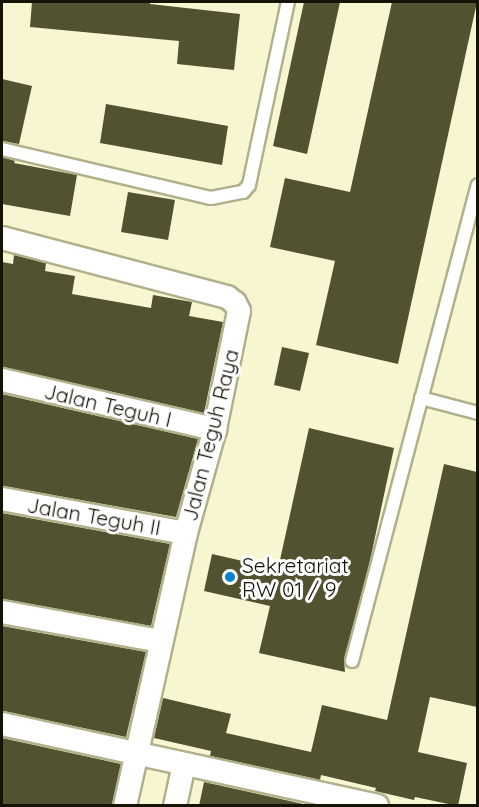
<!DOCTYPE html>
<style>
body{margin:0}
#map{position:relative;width:479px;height:807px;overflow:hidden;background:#f7f6d0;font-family:Quicksand,sans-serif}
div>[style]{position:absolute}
.building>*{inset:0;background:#525130}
.roads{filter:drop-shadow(2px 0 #b0b08b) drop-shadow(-2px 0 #b0b08b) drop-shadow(0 2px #b0b08b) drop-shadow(0 -2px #b0b08b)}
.lane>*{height:12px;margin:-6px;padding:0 6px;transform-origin:6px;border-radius:6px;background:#fff}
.street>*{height:22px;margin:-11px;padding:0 11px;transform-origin:11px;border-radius:11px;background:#fff}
.dots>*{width:16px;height:16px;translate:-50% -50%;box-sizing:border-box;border:3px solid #fff;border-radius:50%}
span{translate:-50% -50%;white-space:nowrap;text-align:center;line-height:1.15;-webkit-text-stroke:6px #fff;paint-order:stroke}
.street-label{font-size:21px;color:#141306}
.poi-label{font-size:21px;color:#141306}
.left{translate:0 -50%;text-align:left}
.frame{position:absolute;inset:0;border:3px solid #141306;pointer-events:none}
</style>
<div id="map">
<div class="building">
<div style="clip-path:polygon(32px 2px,150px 2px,150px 4px,240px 14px,234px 70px,177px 64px,179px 41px,30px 27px)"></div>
<div style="clip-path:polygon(304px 2px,340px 2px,307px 154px,273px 146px)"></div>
<div style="clip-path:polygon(392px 2px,477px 2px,398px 364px,316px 345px,335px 261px,270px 247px,285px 178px,350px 192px)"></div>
<div style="clip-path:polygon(2px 79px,32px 86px,19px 144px,2px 141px)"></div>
<div style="clip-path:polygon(106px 104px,228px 126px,222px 165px,100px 143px)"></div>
<div style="clip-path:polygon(2px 157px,15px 161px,14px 163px,77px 175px,70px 216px,2px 204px)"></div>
<div style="clip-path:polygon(128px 192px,175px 200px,168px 240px,121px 232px)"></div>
<div style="clip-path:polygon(14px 255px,46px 263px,45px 271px,75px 276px,72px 294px,151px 308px,153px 295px,192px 302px,189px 316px,223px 322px,204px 413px,2px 367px,2px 262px,13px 264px)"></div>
<div style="clip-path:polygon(282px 347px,309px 353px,300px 391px,274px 385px)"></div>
<div style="clip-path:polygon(2px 394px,198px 439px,176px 517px,2px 486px)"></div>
<div style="clip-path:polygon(309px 428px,394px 448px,368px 570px,344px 659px,345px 672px,259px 653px,270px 606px,204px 591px,212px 554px,278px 569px)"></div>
<div style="clip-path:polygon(444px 464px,477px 472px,477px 707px,430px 697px,418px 752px,467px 763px,458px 806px,415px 797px,414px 800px,375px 791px,376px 788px,321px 775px,320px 780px,210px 756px,211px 751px,154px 738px,163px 698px,231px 714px,226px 733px,311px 752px,322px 705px,387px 720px)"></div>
<div style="clip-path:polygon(2px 513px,170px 544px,151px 626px,2px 599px)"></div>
<div style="clip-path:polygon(2px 626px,146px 652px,126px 737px,2px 711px)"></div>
<div style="clip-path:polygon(2px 738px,121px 764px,112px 806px,2px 806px)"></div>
<div style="clip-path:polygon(204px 782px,312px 806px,199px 806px)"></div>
</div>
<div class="roads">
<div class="lane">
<div style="left:2px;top:149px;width:215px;rotate:13.2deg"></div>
<div style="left:211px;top:198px;width:33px;rotate:-11deg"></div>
<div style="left:243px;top:192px;width:9px;rotate:-49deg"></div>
<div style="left:249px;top:185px;width:187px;rotate:-78deg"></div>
<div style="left:421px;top:398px;width:59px;rotate:14.7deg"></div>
<div style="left:352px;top:661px;width:492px;rotate:-75.2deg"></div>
</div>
<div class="street">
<div style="left:2px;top:238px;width:233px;rotate:14.7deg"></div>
<div style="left:227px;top:297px;width:10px;rotate:37deg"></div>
<div style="left:235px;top:303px;width:9px;rotate:63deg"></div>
<div style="left:239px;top:311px;width:120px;rotate:101.5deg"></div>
<div style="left:215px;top:429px;width:108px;rotate:105.6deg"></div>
<div style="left:186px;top:533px;width:280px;rotate:102.6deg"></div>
<div style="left:2px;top:380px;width:219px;rotate:13deg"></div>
<div style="left:2px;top:499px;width:187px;rotate:10.5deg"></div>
<div style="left:2px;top:612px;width:161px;rotate:10.4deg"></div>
<div style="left:2px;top:724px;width:384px;rotate:12.3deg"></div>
<div style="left:175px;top:806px;width:43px;rotate:-77.9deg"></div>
</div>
</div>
<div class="dots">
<div style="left:230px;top:577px;background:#0683cb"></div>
</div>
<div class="street-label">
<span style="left:108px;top:405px;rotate:13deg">Jalan Teguh I</span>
<span style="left:210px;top:435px;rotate:-76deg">Jalan Teguh Raya</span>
<span style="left:94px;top:516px;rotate:10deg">Jalan Teguh II</span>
</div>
<div class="poi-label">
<span class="left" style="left:242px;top:577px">Sekretariat<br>RW 01 / 9</span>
</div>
<div class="frame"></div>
</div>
